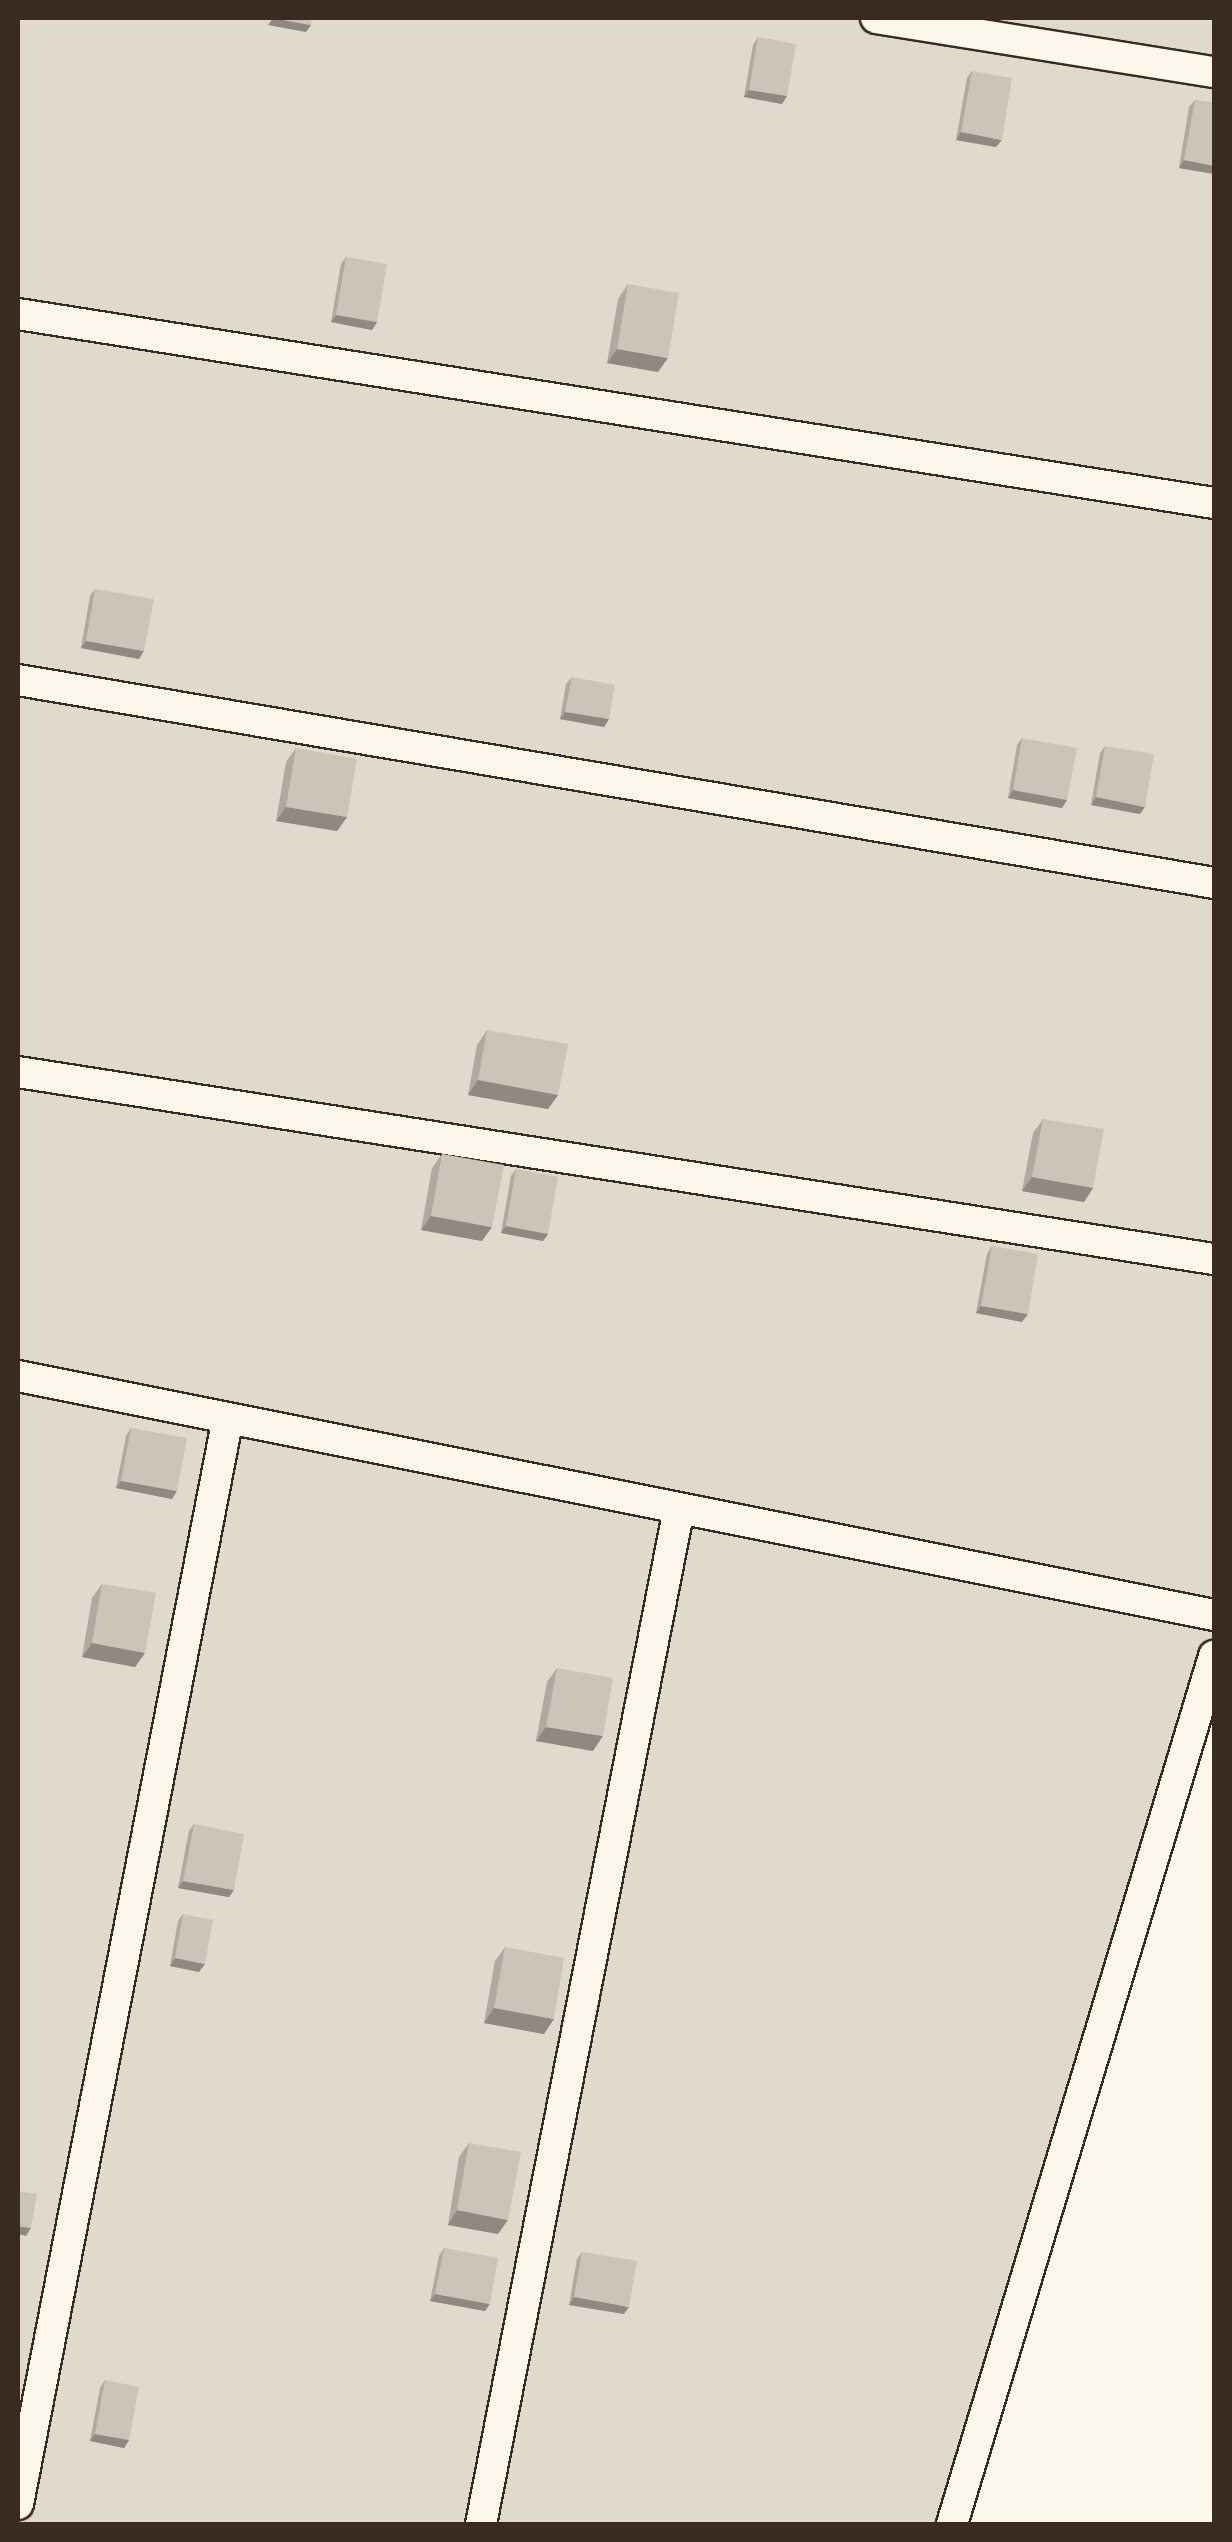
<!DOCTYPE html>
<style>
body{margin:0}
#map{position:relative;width:1232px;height:2542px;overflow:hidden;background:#fbf7ec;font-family:Mynerve,sans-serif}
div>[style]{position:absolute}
.green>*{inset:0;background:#dfd9ce}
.roads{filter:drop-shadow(2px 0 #3b2a1e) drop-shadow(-2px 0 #3b2a1e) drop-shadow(0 2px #3b2a1e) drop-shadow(0 -2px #3b2a1e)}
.lane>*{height:30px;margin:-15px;padding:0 15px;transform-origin:15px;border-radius:15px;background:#fbf7ec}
.wall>*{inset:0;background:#afa99f}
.shaded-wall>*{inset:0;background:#8f8982}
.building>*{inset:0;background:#ccc4b9}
span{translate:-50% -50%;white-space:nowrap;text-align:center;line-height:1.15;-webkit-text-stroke:10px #fbf7ec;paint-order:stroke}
.frame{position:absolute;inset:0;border:20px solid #3b2a1e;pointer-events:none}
</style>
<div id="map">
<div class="green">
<div style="clip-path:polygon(18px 18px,1214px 18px,1214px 1656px,952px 2524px,18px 2524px)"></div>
</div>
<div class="roads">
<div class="lane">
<div style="left:876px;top:18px;width:342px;rotate:9.1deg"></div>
<div style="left:18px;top:314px;width:1211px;rotate:8.98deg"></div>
<div style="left:18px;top:680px;width:1213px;rotate:9.63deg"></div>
<div style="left:18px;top:1072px;width:1211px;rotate:8.89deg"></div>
<div style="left:18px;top:1376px;width:1220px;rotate:11.3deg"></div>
<div style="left:18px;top:2504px;width:1106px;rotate:-79.06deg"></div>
<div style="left:481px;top:2524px;width:1035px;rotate:-78.97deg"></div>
<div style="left:952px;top:2524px;width:907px;rotate:-73.2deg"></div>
</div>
</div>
<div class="wall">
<div style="clip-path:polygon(758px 37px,787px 96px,782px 104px,744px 97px,753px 45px)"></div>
<div style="clip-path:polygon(972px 71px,996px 147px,956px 140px,967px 78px)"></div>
<div style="clip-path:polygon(1195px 100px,1214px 103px,1214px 174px,1179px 168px,1189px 107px)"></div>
<div style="clip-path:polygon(346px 257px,377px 322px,372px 330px,331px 322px,341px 264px)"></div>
<div style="clip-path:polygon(628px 284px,658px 372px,607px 363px,618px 299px)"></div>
<div style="clip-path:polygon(95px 589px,139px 659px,81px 648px,90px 596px)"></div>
<div style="clip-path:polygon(572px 677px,609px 719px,604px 727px,560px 719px,566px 684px)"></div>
<div style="clip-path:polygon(1022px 738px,1067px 800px,1062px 808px,1008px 798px,1017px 745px)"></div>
<div style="clip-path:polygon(1105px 746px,1140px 814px,1091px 805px,1100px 753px)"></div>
<div style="clip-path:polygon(296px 748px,347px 817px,337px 831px,276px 821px,286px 762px)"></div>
<div style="clip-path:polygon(487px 1030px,558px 1095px,548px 1109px,468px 1095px,477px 1045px)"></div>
<div style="clip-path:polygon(1043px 1119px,1093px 1188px,1084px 1202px,1022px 1191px,1033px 1133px)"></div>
<div style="clip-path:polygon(442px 1154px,482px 1241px,421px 1230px,432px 1168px)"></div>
<div style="clip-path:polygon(516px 1169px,548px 1234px,543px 1241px,501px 1233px,511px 1176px)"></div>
<div style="clip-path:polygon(992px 1246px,1022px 1322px,976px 1313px,987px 1254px)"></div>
<div style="clip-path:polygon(131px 1428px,172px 1499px,116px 1488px,126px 1436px)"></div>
<div style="clip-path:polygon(102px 1584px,145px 1653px,135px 1667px,82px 1657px,92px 1598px)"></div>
<div style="clip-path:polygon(557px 1668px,593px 1751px,536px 1741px,547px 1682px)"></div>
<div style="clip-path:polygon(194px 1824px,229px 1897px,178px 1888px,189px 1831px)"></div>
<div style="clip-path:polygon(183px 1914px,199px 1972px,170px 1966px,178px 1921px)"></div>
<div style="clip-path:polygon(505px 1947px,544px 2034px,484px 2023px,495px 1961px)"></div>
<div style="clip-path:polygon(469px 2143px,498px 2234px,448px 2225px,459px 2157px)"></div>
<div style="clip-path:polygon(444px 2248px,485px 2311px,430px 2301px,439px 2256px)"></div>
<div style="clip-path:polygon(582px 2252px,624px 2314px,569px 2305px,577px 2259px)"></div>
<div style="clip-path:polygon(105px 2380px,129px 2440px,124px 2448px,90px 2441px,100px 2388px)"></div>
</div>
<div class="shaded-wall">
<div style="clip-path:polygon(273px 18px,311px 25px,306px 32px,268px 25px)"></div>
<div style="clip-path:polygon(749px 90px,787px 96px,782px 104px,744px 97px)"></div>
<div style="clip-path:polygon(961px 132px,1002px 140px,996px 147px,956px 140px)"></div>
<div style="clip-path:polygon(1184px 160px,1214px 166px,1214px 174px,1179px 168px)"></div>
<div style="clip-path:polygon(336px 315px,377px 322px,372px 330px,331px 322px)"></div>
<div style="clip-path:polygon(617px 349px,668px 358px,658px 372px,607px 363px)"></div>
<div style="clip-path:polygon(86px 641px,144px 651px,139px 659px,81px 648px)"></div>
<div style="clip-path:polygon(565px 712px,609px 719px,604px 727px,560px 719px)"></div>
<div style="clip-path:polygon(1013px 790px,1067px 800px,1062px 808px,1008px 798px)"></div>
<div style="clip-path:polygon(1096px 797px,1145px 807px,1140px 814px,1091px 805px)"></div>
<div style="clip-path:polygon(286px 807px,347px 817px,337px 831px,276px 821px)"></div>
<div style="clip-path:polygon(478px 1080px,558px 1095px,548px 1109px,468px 1095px)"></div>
<div style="clip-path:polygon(1032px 1177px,1093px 1188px,1084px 1202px,1022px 1191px)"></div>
<div style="clip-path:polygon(431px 1216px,492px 1227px,482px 1241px,421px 1230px)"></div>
<div style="clip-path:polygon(506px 1226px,548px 1234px,543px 1241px,501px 1233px)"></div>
<div style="clip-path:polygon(981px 1306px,1028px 1314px,1022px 1322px,976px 1313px)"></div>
<div style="clip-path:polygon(121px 1481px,177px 1491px,172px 1499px,116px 1488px)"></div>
<div style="clip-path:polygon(92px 1643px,145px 1653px,135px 1667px,82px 1657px)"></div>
<div style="clip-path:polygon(546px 1727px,603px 1736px,593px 1751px,536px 1741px)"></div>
<div style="clip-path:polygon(183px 1881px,234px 1890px,229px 1897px,178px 1888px)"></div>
<div style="clip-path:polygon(175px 1958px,205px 1964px,199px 1972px,170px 1966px)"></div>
<div style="clip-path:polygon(494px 2008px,554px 2019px,544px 2034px,484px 2023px)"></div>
<div style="clip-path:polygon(457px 2210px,508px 2220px,498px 2234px,448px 2225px)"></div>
<div style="clip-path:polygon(18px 2226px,31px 2228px,26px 2236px,18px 2234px)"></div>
<div style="clip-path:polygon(435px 2294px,490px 2304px,485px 2311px,430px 2301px)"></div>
<div style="clip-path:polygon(574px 2297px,629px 2307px,624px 2314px,569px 2305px)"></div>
<div style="clip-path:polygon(95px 2434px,129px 2440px,124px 2448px,90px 2441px)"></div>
</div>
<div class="building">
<div style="clip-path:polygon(273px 18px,312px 18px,311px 25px)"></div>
<div style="clip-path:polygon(758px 37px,796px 44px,787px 96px,749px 90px)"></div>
<div style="clip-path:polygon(972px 71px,1012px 78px,1002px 140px,961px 132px)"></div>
<div style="clip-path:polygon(1195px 100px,1214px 103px,1214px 166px,1184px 160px)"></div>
<div style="clip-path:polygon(346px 257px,387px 264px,377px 322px,336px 315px)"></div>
<div style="clip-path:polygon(628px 284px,679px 293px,668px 358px,617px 349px)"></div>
<div style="clip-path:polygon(95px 589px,154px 599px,144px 651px,86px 641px)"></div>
<div style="clip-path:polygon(572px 677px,615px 685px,609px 719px,565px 712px)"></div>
<div style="clip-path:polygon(1022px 738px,1077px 748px,1067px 800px,1013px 790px)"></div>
<div style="clip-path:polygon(1105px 746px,1154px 754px,1145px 807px,1096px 797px)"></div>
<div style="clip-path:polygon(296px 748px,357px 759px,347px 817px,286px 807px)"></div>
<div style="clip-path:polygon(487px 1030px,568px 1044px,558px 1095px,478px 1080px)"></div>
<div style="clip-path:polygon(1043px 1119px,1104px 1129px,1093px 1188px,1032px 1177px)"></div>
<div style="clip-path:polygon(442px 1154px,504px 1165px,492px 1227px,431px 1216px)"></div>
<div style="clip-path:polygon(516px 1169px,558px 1177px,548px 1234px,506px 1226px)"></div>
<div style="clip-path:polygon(992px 1246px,1038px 1254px,1028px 1314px,981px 1306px)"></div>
<div style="clip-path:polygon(131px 1428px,187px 1438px,177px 1491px,121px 1481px)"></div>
<div style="clip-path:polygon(102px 1584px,156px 1593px,145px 1653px,92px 1643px)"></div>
<div style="clip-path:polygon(557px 1668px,613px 1678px,603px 1736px,546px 1727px)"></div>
<div style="clip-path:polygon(194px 1824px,244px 1834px,234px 1890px,183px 1881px)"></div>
<div style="clip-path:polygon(183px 1914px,213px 1920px,205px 1964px,175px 1958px)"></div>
<div style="clip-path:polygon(505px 1947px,564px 1958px,554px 2019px,494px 2008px)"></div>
<div style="clip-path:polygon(469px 2143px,521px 2152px,508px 2220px,457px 2210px)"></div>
<div style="clip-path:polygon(18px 2191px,37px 2194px,31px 2228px,18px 2226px)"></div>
<div style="clip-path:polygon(444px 2248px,498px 2258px,490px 2304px,435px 2294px)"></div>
<div style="clip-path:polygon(582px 2252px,637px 2261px,629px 2307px,574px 2297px)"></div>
<div style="clip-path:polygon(105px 2380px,139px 2387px,129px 2440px,95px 2434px)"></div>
</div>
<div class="frame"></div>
</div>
